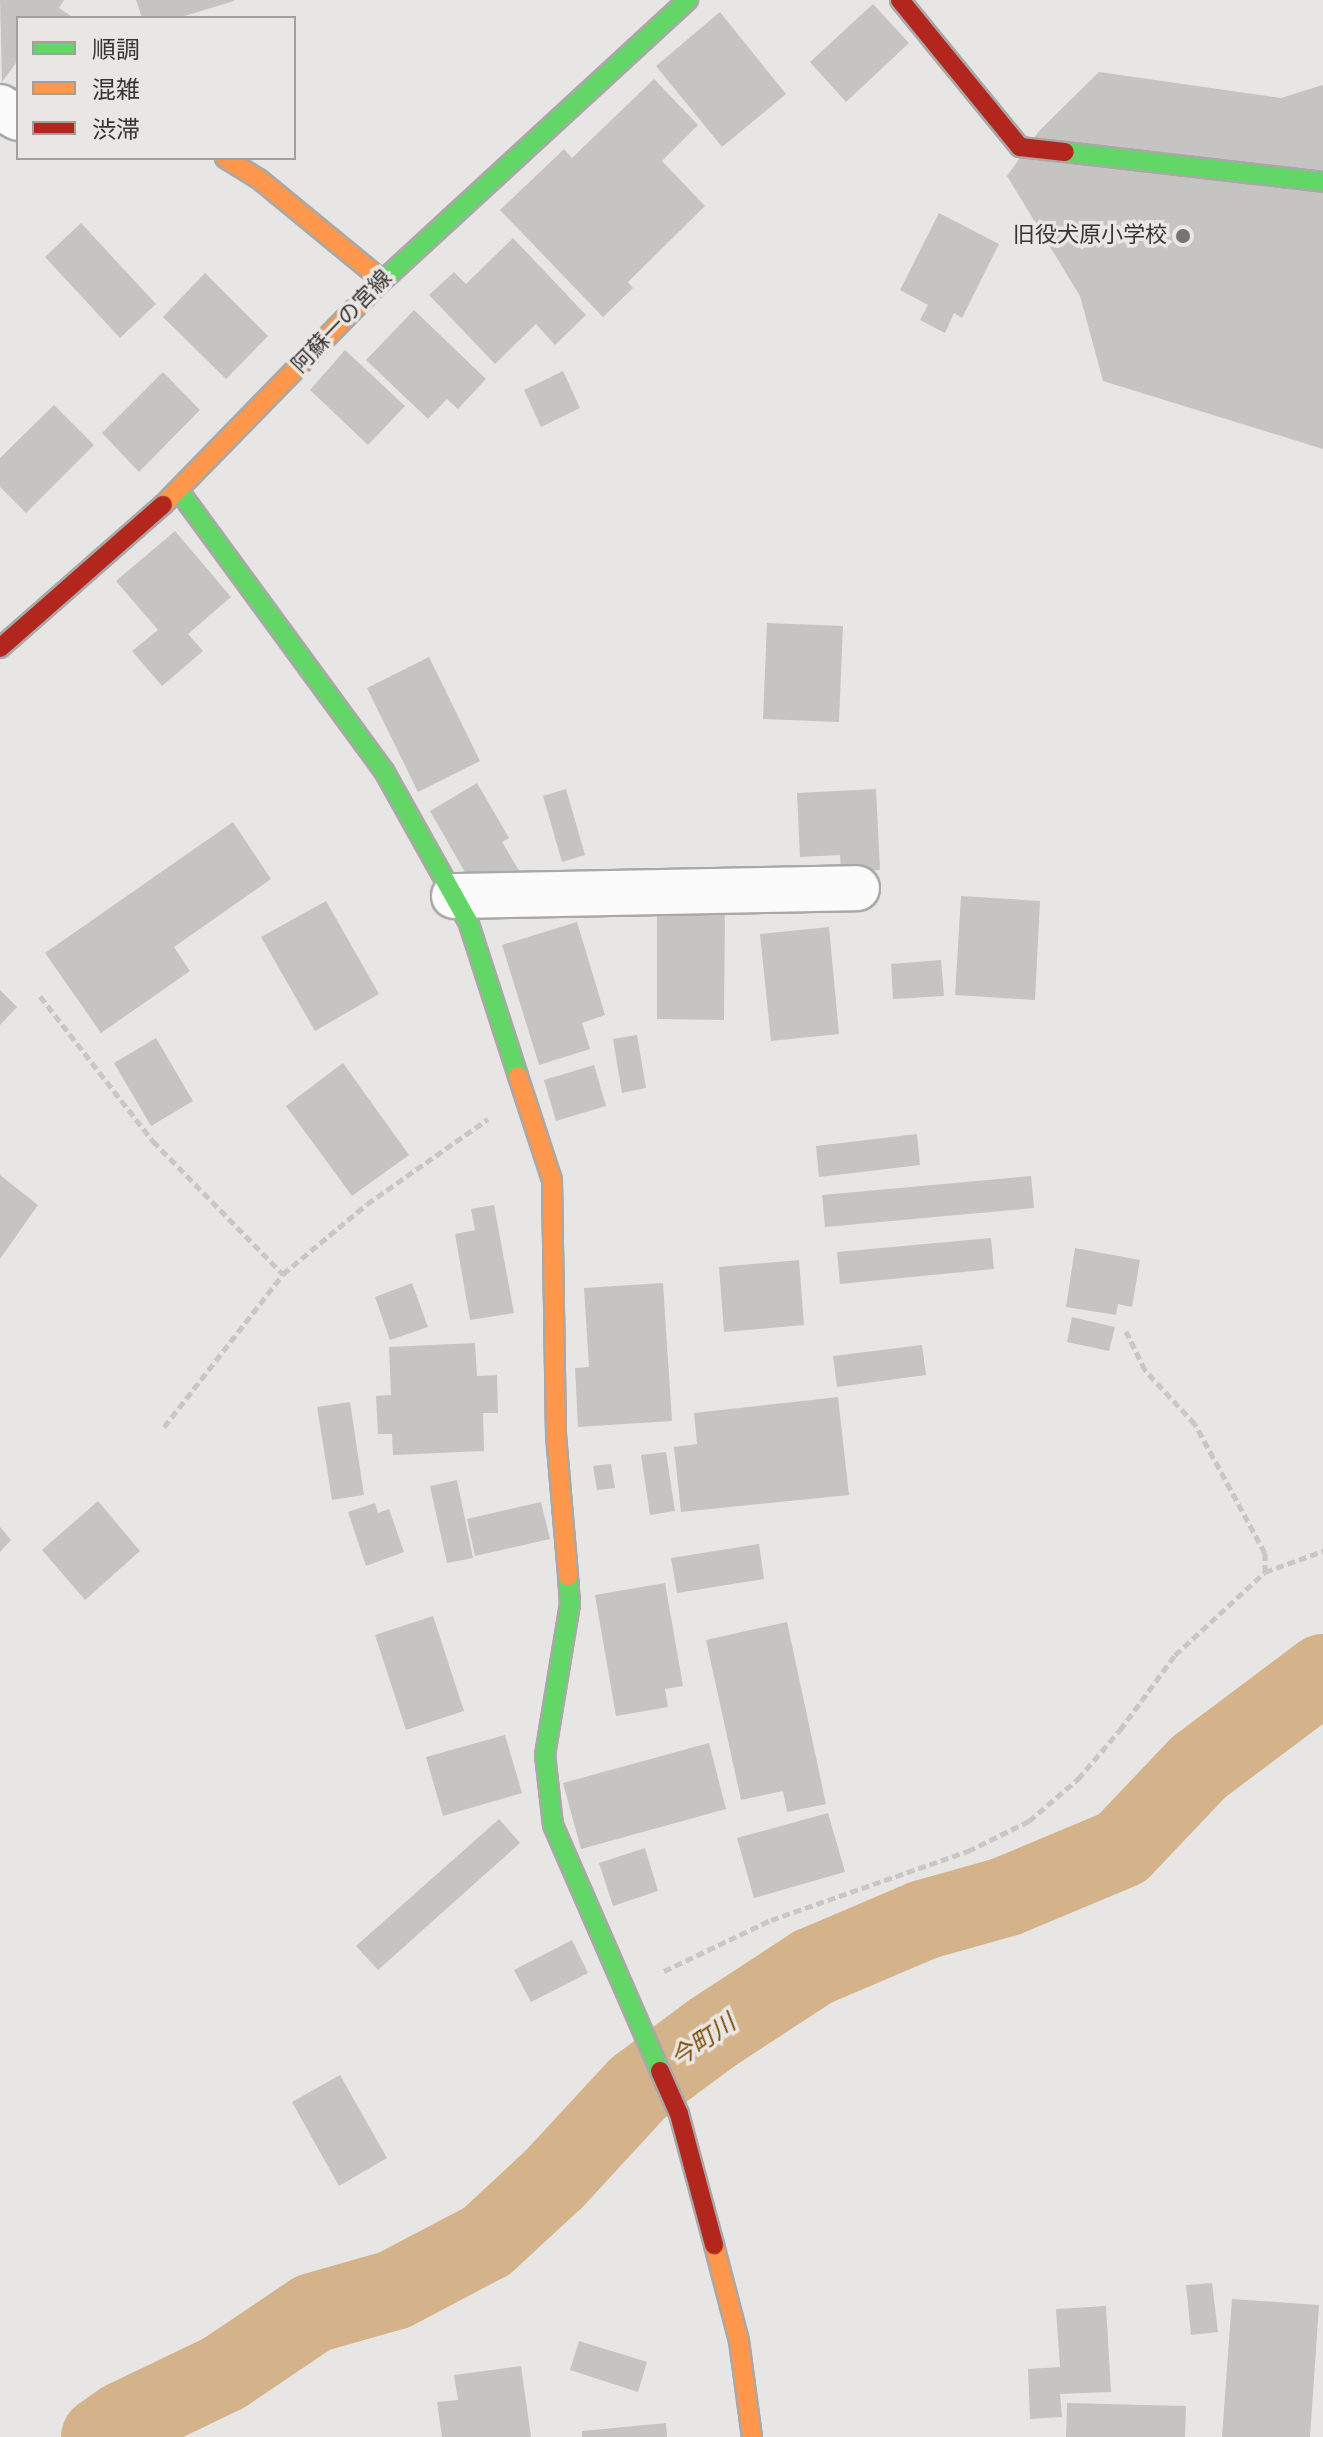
<!DOCTYPE html>
<meta charset="utf-8">
<style>
body{margin:0}
#map{position:relative;width:1323px;height:2437px;overflow:hidden;background:#e8e6e4;font-family:"Alegreya Sans","Noto Sans JP",sans-serif}
div>[style]{position:absolute}
.river>*{height:80px;margin:-40px;padding:0 40px;transform-origin:40px;border-radius:40px;background:#d5b38a}
.building>*{inset:0;background:#c6c4c3}
.path>*{height:5px;margin-top:-2.5px;transform-origin:0;background:repeating-linear-gradient(90deg,#c7c7c7 0 8px,transparent 0 12px)}
.roads{filter:drop-shadow(2px 0 #a9a8a6) drop-shadow(-2px 0 #a9a8a6) drop-shadow(0 2px #a9a8a6) drop-shadow(0 -2px #a9a8a6)}
.street>*{height:44px;margin:-22px;padding:0 22px;transform-origin:22px;border-radius:22px;background:#fcfbfb}
.fast>*{height:18px;margin:-9px;padding:0 9px;transform-origin:9px;border-radius:9px;background:#63d668}
.slow>*{height:18px;margin:-9px;padding:0 9px;transform-origin:9px;border-radius:9px;background:#ff974d}
.jam>*{height:18px;margin:-9px;padding:0 9px;transform-origin:9px;border-radius:9px;background:#b3261e}
.dots>*{width:22px;height:22px;translate:-50% -50%;box-sizing:border-box;border:4px solid #e9e6e3;border-radius:50%}
span{translate:-50% -50%;white-space:nowrap;text-align:center;line-height:1.15;-webkit-text-stroke:7px #e9e6e3;paint-order:stroke}
.poi-label{font-size:22px;color:#373634}
.right{translate:-100% -50%;text-align:right}
.street-label{font-size:22px;color:#373634}
.water-label{font-size:24px;color:#794c00;font-style:italic}
.legend{position:absolute;left:16px;top:16px;width:280px;height:144px;box-sizing:border-box;background:#e9e6e3;border:2px solid #a2a09d;margin:0;padding:10px 14px;list-style:none;font-size:24px;color:#373634}
.legend li{display:flex;align-items:center;gap:16px;height:40px}
.legend b{width:40px;border:2px solid #a2a09d}
</style>
<div id="map">
<div class="river">
<div style="left:101px;top:2437px;width:28px;rotate:-35deg"></div>
<div style="left:124px;top:2421px;width:111px;rotate:-25.6deg"></div>
<div style="left:224px;top:2373px;width:107px;rotate:-34deg"></div>
<div style="left:313px;top:2313px;width:84px;rotate:-15.9deg"></div>
<div style="left:394px;top:2290px;width:105px;rotate:-27.8deg"></div>
<div style="left:487px;top:2241px;width:91px;rotate:-42.8deg"></div>
<div style="left:554px;top:2179px;width:124px;rotate:-47.3deg"></div>
<div style="left:638px;top:2088px;width:92px;rotate:-36.6deg"></div>
<div style="left:712px;top:2033px;width:121px;rotate:-33.2deg"></div>
<div style="left:813px;top:1967px;width:120px;rotate:-23.1deg"></div>
<div style="left:923px;top:1920px;width:85px;rotate:-15.7deg"></div>
<div style="left:1005px;top:1897px;width:127px;rotate:-22.7deg"></div>
<div style="left:1122px;top:1848px;width:112px;rotate:-46.5deg"></div>
<div style="left:1199px;top:1767px;width:155px;rotate:-36.9deg"></div>
</div>
<div class="building">
<div style="clip-path:polygon(0 0,64px 0,59px 8px,74px 18px,18px 18px,18px 60px,2px 82px)"></div>
<div style="clip-path:polygon(136px 0,234px 0,234px 1px,178px 18px,142px 18px)"></div>
<div style="clip-path:polygon(873px 4px,909px 43px,846px 102px,810px 62px)"></div>
<div style="clip-path:polygon(720px 12px,786px 94px,722px 147px,656px 66px)"></div>
<div style="clip-path:polygon(1099px 72px,1281px 98px,1323px 85px,1323px 449px,1103px 381px,1080px 296px,1007px 176px,1039px 131px)"></div>
<div style="clip-path:polygon(654px 79px,698px 125px,662px 161px,705px 206px,628px 282px,633px 288px,603px 317px,500px 210px,564px 149px,572px 158px)"></div>
<div style="clip-path:polygon(939px 213px,999px 244px,962px 318px,954px 313px,945px 333px,920px 320px,928px 305px,900px 290px)"></div>
<div style="clip-path:polygon(81px 223px,156px 304px,120px 338px,45px 257px)"></div>
<div style="clip-path:polygon(513px 238px,586px 315px,555px 345px,536px 324px,495px 364px,429px 295px,454px 272px,466px 284px)"></div>
<div style="clip-path:polygon(205px 273px,268px 336px,226px 379px,163px 317px)"></div>
<div style="clip-path:polygon(414px 310px,486px 379px,458px 409px,447px 399px,428px 419px,366px 360px)"></div>
<div style="clip-path:polygon(345px 350px,405px 406px,368px 445px,310px 390px)"></div>
<div style="clip-path:polygon(563px 371px,580px 408px,541px 427px,524px 390px)"></div>
<div style="clip-path:polygon(163px 372px,200px 410px,139px 472px,102px 433px)"></div>
<div style="clip-path:polygon(54px 405px,94px 445px,26px 513px,0 487px,0 458px)"></div>
<div style="clip-path:polygon(175px 531px,231px 597px,188px 634px,203px 651px,162px 686px,132px 651px,158px 630px,116px 581px)"></div>
<div style="clip-path:polygon(767px 623px,843px 626px,839px 722px,763px 719px)"></div>
<div style="clip-path:polygon(429px 657px,480px 761px,418px 792px,367px 688px)"></div>
<div style="clip-path:polygon(477px 783px,509px 838px,502px 842px,521px 874px,470px 881px,430px 811px)"></div>
<div style="clip-path:polygon(566px 789px,585px 855px,562px 862px,543px 796px)"></div>
<div style="clip-path:polygon(876px 789px,880px 870px,841px 872px,840px 855px,800px 857px,797px 793px)"></div>
<div style="clip-path:polygon(233px 822px,271px 879px,174px 947px,190px 971px,101px 1033px,45px 953px)"></div>
<div style="clip-path:polygon(961px 896px,1040px 901px,1035px 1000px,955px 995px)"></div>
<div style="clip-path:polygon(326px 901px,379px 994px,315px 1031px,261px 937px)"></div>
<div style="clip-path:polygon(657px 907px,725px 907px,724px 1020px,657px 1019px)"></div>
<div style="clip-path:polygon(577px 922px,605px 1015px,582px 1023px,590px 1049px,539px 1065px,502px 945px)"></div>
<div style="clip-path:polygon(829px 927px,839px 1034px,771px 1041px,760px 934px)"></div>
<div style="clip-path:polygon(941px 960px,944px 996px,893px 999px,891px 964px)"></div>
<div style="clip-path:polygon(0 990px,17px 1007px,0 1025px)"></div>
<div style="clip-path:polygon(637px 1035px,646px 1088px,622px 1093px,613px 1039px)"></div>
<div style="clip-path:polygon(156px 1038px,193px 1101px,151px 1126px,114px 1063px)"></div>
<div style="clip-path:polygon(343px 1063px,409px 1155px,352px 1196px,286px 1106px)"></div>
<div style="clip-path:polygon(594px 1065px,606px 1106px,556px 1121px,544px 1080px)"></div>
<div style="clip-path:polygon(917px 1134px,920px 1165px,819px 1177px,816px 1146px)"></div>
<div style="clip-path:polygon(0 1175px,38px 1205px,0 1259px)"></div>
<div style="clip-path:polygon(1031px 1176px,1034px 1208px,825px 1227px,822px 1195px)"></div>
<div style="clip-path:polygon(494px 1205px,514px 1313px,470px 1320px,455px 1234px,475px 1230px,471px 1209px)"></div>
<div style="clip-path:polygon(991px 1238px,994px 1269px,840px 1284px,837px 1252px)"></div>
<div style="clip-path:polygon(1075px 1248px,1140px 1260px,1132px 1307px,1118px 1304px,1116px 1315px,1066px 1307px)"></div>
<div style="clip-path:polygon(799px 1260px,804px 1325px,724px 1332px,719px 1267px)"></div>
<div style="clip-path:polygon(412px 1283px,428px 1327px,390px 1340px,375px 1297px)"></div>
<div style="clip-path:polygon(663px 1283px,672px 1421px,578px 1427px,575px 1368px,589px 1367px,584px 1288px)"></div>
<div style="clip-path:polygon(1072px 1317px,1115px 1327px,1109px 1351px,1067px 1342px)"></div>
<div style="clip-path:polygon(475px 1343px,477px 1376px,497px 1375px,498px 1413px,483px 1413px,484px 1451px,393px 1455px,392px 1434px,378px 1434px,376px 1396px,391px 1395px,389px 1347px)"></div>
<div style="clip-path:polygon(922px 1345px,926px 1375px,837px 1387px,833px 1356px)"></div>
<div style="clip-path:polygon(838px 1397px,849px 1495px,681px 1512px,674px 1447px,697px 1444px,694px 1413px)"></div>
<div style="clip-path:polygon(350px 1402px,364px 1495px,332px 1500px,317px 1407px)"></div>
<div style="clip-path:polygon(666px 1452px,675px 1511px,650px 1515px,641px 1455px)"></div>
<div style="clip-path:polygon(611px 1464px,615px 1488px,597px 1490px,593px 1466px)"></div>
<div style="clip-path:polygon(457px 1480px,473px 1558px,447px 1563px,430px 1486px)"></div>
<div style="clip-path:polygon(98px 1501px,140px 1551px,85px 1600px,42px 1550px)"></div>
<div style="clip-path:polygon(541px 1502px,550px 1539px,475px 1556px,467px 1519px)"></div>
<div style="clip-path:polygon(375px 1503px,378px 1513px,389px 1509px,404px 1552px,366px 1566px,348px 1512px)"></div>
<div style="clip-path:polygon(0 1527px,11px 1540px,0 1552px)"></div>
<div style="clip-path:polygon(759px 1544px,764px 1579px,677px 1593px,671px 1558px)"></div>
<div style="clip-path:polygon(665px 1583px,683px 1686px,665px 1689px,668px 1707px,616px 1716px,595px 1595px)"></div>
<div style="clip-path:polygon(433px 1616px,464px 1711px,406px 1730px,375px 1635px)"></div>
<div style="clip-path:polygon(787px 1622px,826px 1804px,787px 1812px,783px 1791px,741px 1800px,706px 1640px)"></div>
<div style="clip-path:polygon(505px 1735px,522px 1793px,443px 1816px,426px 1757px)"></div>
<div style="clip-path:polygon(709px 1743px,726px 1809px,581px 1849px,563px 1783px)"></div>
<div style="clip-path:polygon(828px 1813px,845px 1872px,754px 1898px,737px 1838px)"></div>
<div style="clip-path:polygon(499px 1819px,520px 1843px,378px 1970px,356px 1946px)"></div>
<div style="clip-path:polygon(645px 1848px,658px 1891px,613px 1906px,599px 1863px)"></div>
<div style="clip-path:polygon(572px 1940px,588px 1973px,531px 2002px,514px 1970px)"></div>
<div style="clip-path:polygon(340px 2075px,387px 2158px,339px 2186px,292px 2102px)"></div>
<div style="clip-path:polygon(1212px 2283px,1218px 2332px,1191px 2335px,1186px 2285px)"></div>
<div style="clip-path:polygon(1232px 2299px,1319px 2305px,1310px 2437px,1222px 2437px)"></div>
<div style="clip-path:polygon(1106px 2306px,1111px 2392px,1060px 2394px,1062px 2417px,1030px 2419px,1028px 2369px,1060px 2367px,1056px 2309px)"></div>
<div style="clip-path:polygon(579px 2341px,647px 2362px,638px 2392px,570px 2370px)"></div>
<div style="clip-path:polygon(521px 2366px,531px 2437px,442px 2437px,437px 2402px,458px 2400px,454px 2375px)"></div>
<div style="clip-path:polygon(1067px 2403px,1186px 2406px,1185px 2437px,1066px 2437px)"></div>
<div style="clip-path:polygon(666px 2423px,667px 2437px,582px 2437px,582px 2431px)"></div>
</div>
<div class="path">
<div style="left:40px;top:996px;width:184px;rotate:52.1deg"></div>
<div style="left:153px;top:1141px;width:186px;rotate:45.7deg"></div>
<div style="left:164px;top:1427px;width:194px;rotate:-52.1deg"></div>
<div style="left:283px;top:1274px;width:109px;rotate:-39.8deg"></div>
<div style="left:367px;top:1204px;width:148px;rotate:-35.1deg"></div>
<div style="left:1265px;top:1572px;width:62px;rotate:-19.9deg"></div>
<div style="left:664px;top:1971px;width:119px;rotate:-25.5deg"></div>
<div style="left:771px;top:1920px;width:209px;rotate:-19.3deg"></div>
<div style="left:968px;top:1851px;width:68px;rotate:-26.2deg"></div>
<div style="left:1029px;top:1821px;width:65px;rotate:-40.6deg"></div>
<div style="left:1078px;top:1779px;width:65px;rotate:-49.4deg"></div>
<div style="left:1120px;top:1730px;width:93px;rotate:-53.7deg"></div>
<div style="left:1175px;top:1655px;width:122px;rotate:-42.7deg"></div>
<div style="left:1265px;top:1572px;width:19px;rotate:-90deg"></div>
<div style="left:1265px;top:1553px;width:147px;rotate:-118.5deg"></div>
<div style="left:1195px;top:1424px;width:74px;rotate:-132.8deg"></div>
<div style="left:1145px;top:1370px;width:43px;rotate:-116deg"></div>
</div>
<div class="roads">
<div class="street">
<div style="left:0;top:107px;width:21px;rotate:31deg"></div>
<div style="left:454px;top:896px;width:403px;rotate:-1.1deg"></div>
</div>
<div class="fast">
<div style="left:1065px;top:152px;width:260px;rotate:6.6deg"></div>
<div style="left:379px;top:284px;width:420px;rotate:-42.6deg"></div>
<div style="left:179px;top:491px;width:347px;rotate:53.8deg"></div>
<div style="left:384px;top:771px;width:172px;rotate:60.8deg"></div>
<div style="left:468px;top:921px;width:163px;rotate:72.1deg"></div>
<div style="left:568px;top:1576px;width:28px;rotate:86deg"></div>
<div style="left:570px;top:1604px;width:153px;rotate:99.4deg"></div>
<div style="left:545px;top:1755px;width:70px;rotate:83.5deg"></div>
<div style="left:553px;top:1825px;width:268px;rotate:66.5deg"></div>
</div>
<div class="slow">
<div style="left:225px;top:158px;width:40px;rotate:32deg"></div>
<div style="left:259px;top:179px;width:159px;rotate:39.4deg"></div>
<div style="left:163px;top:505px;width:309px;rotate:-45.7deg"></div>
<div style="left:518px;top:1076px;width:109px;rotate:71.9deg"></div>
<div style="left:552px;top:1180px;width:255px;rotate:89.1deg"></div>
<div style="left:556px;top:1435px;width:142px;rotate:85.1deg"></div>
<div style="left:714px;top:2245px;width:99px;rotate:75.4deg"></div>
<div style="left:739px;top:2341px;width:97px;rotate:82.3deg"></div>
</div>
<div class="jam">
<div style="left:900px;top:0;width:190px;rotate:50.8deg"></div>
<div style="left:1020px;top:147px;width:45px;rotate:6.3deg"></div>
<div style="left:0;top:648px;width:217px;rotate:-41.3deg"></div>
<div style="left:660px;top:2071px;width:47px;rotate:66.2deg"></div>
<div style="left:679px;top:2114px;width:136px;rotate:75deg"></div>
</div>
</div>
<div class="dots">
<div style="left:1183px;top:236px;background:#757472"></div>
</div>
<div class="poi-label">
<span class="right" style="left:1167px;top:236px">旧役犬原小学校</span>
</div>
<div class="street-label">
<span style="left:342px;top:322px;rotate:-46deg">阿蘇一の宮線</span>
</div>
<div class="water-label">
<span style="left:704px;top:2042px;rotate:-35deg">今町川</span>
</div>
<ul class="legend">
<li><b style="height:10px;background:#63d668"></b>順調</li>
<li><b style="height:10px;background:#ff974d"></b>混雑</li>
<li><b style="height:10px;background:#b3261e"></b>渋滞</li>
</ul>
</div>
